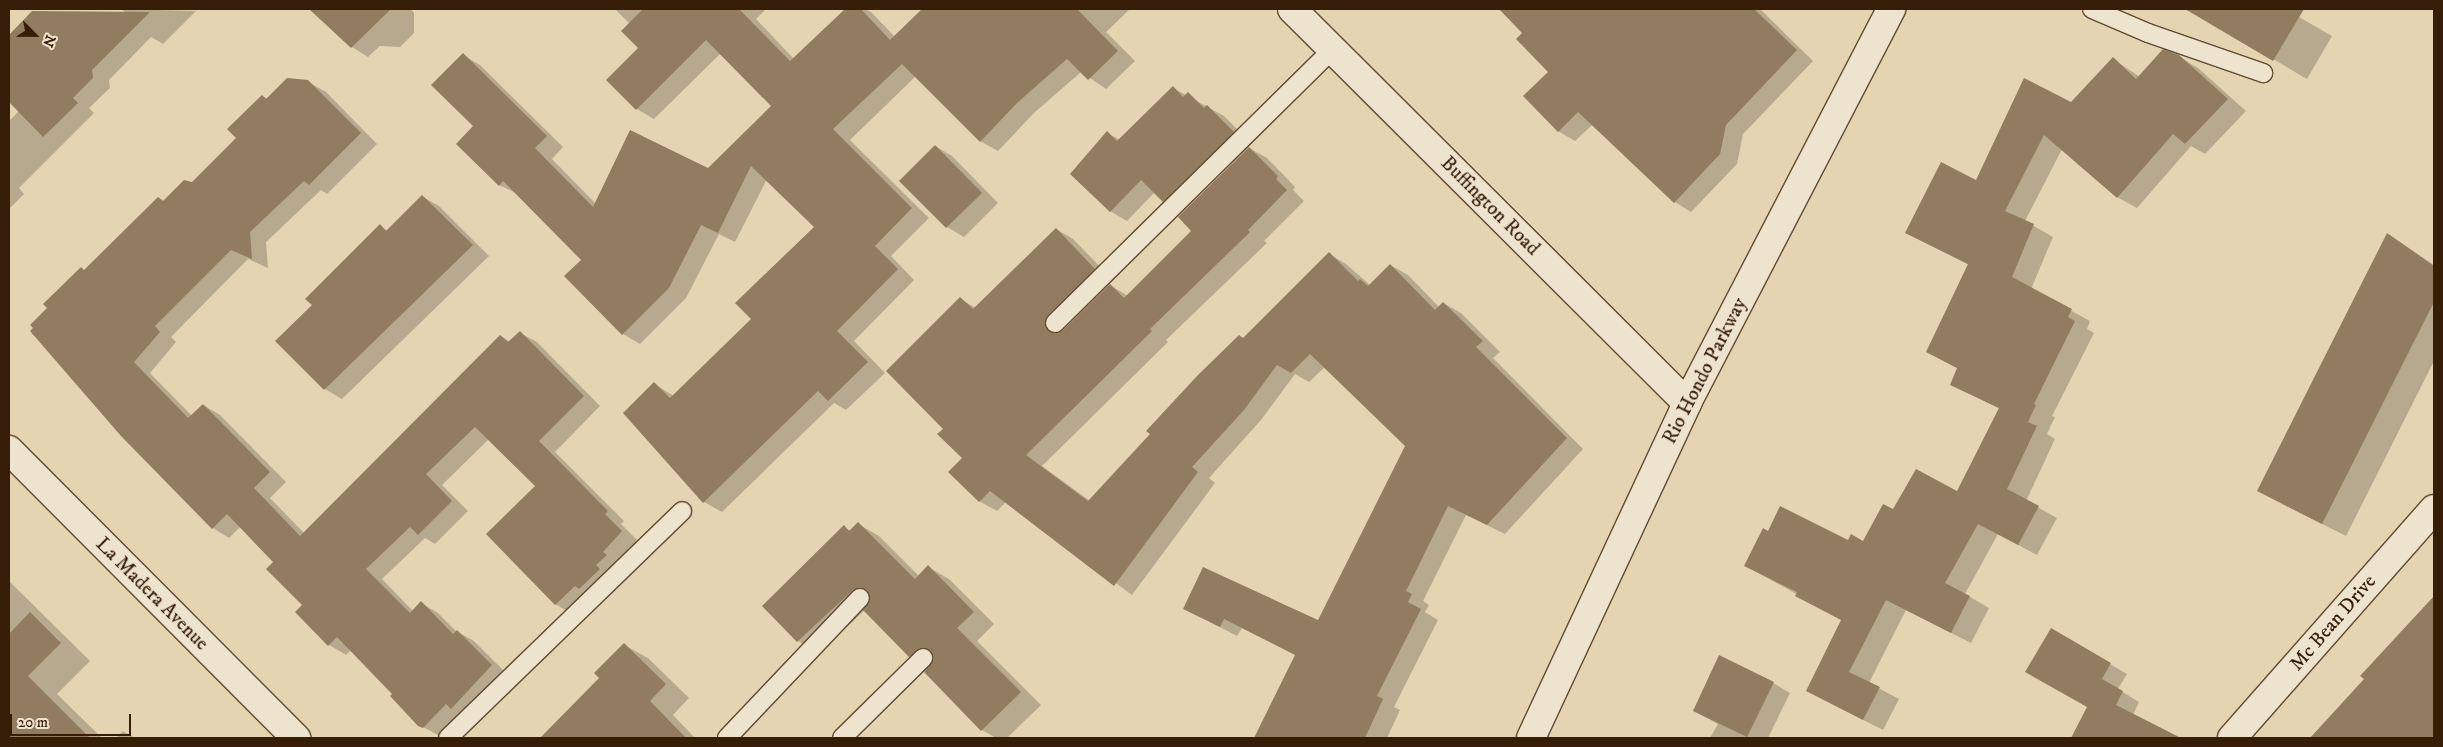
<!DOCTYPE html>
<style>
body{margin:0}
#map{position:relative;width:2443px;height:747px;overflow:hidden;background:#e5d4b2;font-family:"IM FELL DW Pica",serif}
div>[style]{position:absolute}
.shadow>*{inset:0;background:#0003}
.building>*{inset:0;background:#917c60}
.roads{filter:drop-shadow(1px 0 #614b32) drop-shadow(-1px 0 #614b32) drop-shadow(0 1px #614b32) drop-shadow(0 -1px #614b32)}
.lane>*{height:18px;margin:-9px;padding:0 9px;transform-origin:9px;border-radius:9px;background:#eee3cd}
.street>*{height:28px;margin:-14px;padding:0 14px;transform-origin:14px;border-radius:14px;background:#eee3cd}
span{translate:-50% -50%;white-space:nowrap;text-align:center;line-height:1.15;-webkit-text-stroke:4px #eee3cd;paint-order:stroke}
.street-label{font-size:20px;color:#351d07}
.frame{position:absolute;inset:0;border:10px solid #351d07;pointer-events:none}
.north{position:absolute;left:10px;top:10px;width:50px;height:50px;-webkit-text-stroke:4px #eee3cd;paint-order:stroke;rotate:113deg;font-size:14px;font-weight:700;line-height:20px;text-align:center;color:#351d07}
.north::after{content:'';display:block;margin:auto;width:18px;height:22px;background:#351d07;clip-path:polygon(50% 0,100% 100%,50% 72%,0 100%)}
.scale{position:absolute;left:10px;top:714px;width:121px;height:22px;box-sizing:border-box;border:2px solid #351d07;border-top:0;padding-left:6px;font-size:15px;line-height:18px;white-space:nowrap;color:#351d07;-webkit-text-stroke:4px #eee3cd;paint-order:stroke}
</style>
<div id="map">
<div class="shadow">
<div style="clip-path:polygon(121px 9px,196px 11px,163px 44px,151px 37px,109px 80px,110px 88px,89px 108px,94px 113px,19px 188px,24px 194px,9px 209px,9px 121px,19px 111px,9px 100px,9px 36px,33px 12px,126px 13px)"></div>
<div style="clip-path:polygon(315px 9px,411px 9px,414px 13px,414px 33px,400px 47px,380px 46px,368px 57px,352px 47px,316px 14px)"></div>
<div style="clip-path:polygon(615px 9px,766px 9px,756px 19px,794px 59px,847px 9px,865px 9px,871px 12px,895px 37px,924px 9px,1130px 9px,1106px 32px,1135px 61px,1106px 89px,1081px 72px,1034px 113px,998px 151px,980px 141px,916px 76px,850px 140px,929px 218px,891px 256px,914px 280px,854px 341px,885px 373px,846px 410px,834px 403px,722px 512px,704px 502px,654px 384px,674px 396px,753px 319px,816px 227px,767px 179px,735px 242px,719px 234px,686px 298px,640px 344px,623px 334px,582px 260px,518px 194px,499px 185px,474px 126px,463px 55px,480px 65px,563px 147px,552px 159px,596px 204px,708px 170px,773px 106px,721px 53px,654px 119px,637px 109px,607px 80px,639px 48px,630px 24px)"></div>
<div style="clip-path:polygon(1500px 9px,1632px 9px,1650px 27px,1669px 9px,1760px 9px,1813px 61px,1743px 134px,1737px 164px,1691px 212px,1675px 202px,1593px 124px,1575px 141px,1558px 131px,1549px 73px,1524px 33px)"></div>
<div style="clip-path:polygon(2195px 9px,2285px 9px,2332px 36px,2307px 79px,2193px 12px)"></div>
<div style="clip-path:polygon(2178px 56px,2198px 68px,2246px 111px,2205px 154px,2191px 146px,2137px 208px,2117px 197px,2062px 149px,2025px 221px,2053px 237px,2031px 289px,2090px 321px,2087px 329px,2094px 333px,2052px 416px,2055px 417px,2047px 434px,2055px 439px,2026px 501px,2057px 518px,2037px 555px,1998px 534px,1965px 594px,1989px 608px,1971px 643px,1906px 610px,1869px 683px,1899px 699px,1883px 730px,1807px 691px,1843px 620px,1746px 566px,1768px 532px,1864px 542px,1893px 511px,1957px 493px,2000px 409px,1951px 384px,1959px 369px,1927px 352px,1969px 265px,1926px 243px,1977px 182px,2072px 104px,2113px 59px,2140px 77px)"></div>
<div style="clip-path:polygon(308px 82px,326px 92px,377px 144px,327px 194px,321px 190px,266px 242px,268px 268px,248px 259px,171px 337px,176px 342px,150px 373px,192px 416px,203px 405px,220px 415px,286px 482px,270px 498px,304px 533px,501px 336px,510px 342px,520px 333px,537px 342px,600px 406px,555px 452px,624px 521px,621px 524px,638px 541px,572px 614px,555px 604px,537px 486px,489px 439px,442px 485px,468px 511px,435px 544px,425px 538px,382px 579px,413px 611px,421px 603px,438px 613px,456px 631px,474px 641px,508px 675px,440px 736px,419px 725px,394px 694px,351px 650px,346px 655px,329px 645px,275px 562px,241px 526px,229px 538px,213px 528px,85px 271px,159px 198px,164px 201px,193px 183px,238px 138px,262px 96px,268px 99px)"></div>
<div style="clip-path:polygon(1173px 88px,1224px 116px,1250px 142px,1180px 211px,1155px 192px,1127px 221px,1110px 211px,1107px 133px,1120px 140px)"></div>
<div style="clip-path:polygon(935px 146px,952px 156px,998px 203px,964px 237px,947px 227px,900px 181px)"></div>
<div style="clip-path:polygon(1249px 148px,1267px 158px,1295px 187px,1293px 190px,1304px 201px,1264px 241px,1267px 243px,1166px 340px,1168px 342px,1042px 466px,1090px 501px,1329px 254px,1346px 264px,1370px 285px,1390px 265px,1408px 275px,1439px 307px,1443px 303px,1461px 313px,1500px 352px,1493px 358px,1583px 449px,1505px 534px,1466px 515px,1423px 601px,1429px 605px,1425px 612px,1438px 620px,1394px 707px,1400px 710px,1387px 738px,1256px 738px,1296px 655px,1242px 628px,1237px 636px,1184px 608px,1319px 621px,1406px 445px,1325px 367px,1309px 382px,1295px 374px,1261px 420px,1209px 478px,1215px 483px,1132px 595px,1006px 502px,997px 511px,979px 501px,963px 458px,944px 429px,960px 299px,976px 308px,1056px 229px,1073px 239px,1112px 279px,1065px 326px,1063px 332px,1110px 285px,1128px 296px,1193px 231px)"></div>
<div style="clip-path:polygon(423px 197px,439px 206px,489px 256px,342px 399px,325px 389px,277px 341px,314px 305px,380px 226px,388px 231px)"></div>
<div style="clip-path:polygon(2388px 234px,2434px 265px,2434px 361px,2346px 536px,2282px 504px)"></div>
<div style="clip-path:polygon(858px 524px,879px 536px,919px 576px,928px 567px,949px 579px,994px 624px,977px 641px,1041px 705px,1007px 738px,996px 738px,982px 730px,930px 667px,910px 656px,865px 610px,819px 653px,798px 641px,844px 527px,851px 531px)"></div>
<div style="clip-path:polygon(9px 581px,90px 661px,57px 694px,102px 738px,9px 738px)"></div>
<div style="clip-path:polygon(2434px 597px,2434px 738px,2312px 738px,2366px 679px,2362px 676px)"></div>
<div style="clip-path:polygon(2052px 630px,2127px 674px,2118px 689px,2139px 702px,2133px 715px,2155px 727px,2150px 738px,2072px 738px,2088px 706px)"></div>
<div style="clip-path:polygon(624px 645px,648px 658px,689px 698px,673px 715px,695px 738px,542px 738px,601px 678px)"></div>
<div style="clip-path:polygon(1773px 683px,1790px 693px,1768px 738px,1710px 738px,1718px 724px,1694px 711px)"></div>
<div style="clip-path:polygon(123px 731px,135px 738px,116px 738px)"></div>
</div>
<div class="building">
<div style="clip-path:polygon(309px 9px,391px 9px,351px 48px)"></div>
<div style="clip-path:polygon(643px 9px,739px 9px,790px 61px,845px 9px,861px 9px,890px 40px,922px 9px,1077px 9px,1118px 51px,1088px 80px,1067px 59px,1017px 103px,980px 142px,902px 64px,833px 129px,912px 208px,875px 246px,898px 269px,837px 331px,868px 362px,828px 401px,818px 391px,703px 503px,623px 413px,654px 382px,670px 398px,751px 319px,735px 303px,814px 227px,751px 166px,718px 233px,701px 225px,669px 288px,622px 335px,564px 276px,581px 260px,503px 181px,499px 186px,456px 144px,473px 126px,431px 85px,463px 53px,547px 136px,535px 148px,593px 207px,630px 130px,708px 168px,771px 106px,706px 40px,636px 110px,606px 80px,638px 48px,621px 31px)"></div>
<div style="clip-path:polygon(1499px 9px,1754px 9px,1797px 50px,1726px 125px,1720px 154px,1674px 203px,1578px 112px,1558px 132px,1523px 96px,1548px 72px,1516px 39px,1522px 33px)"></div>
<div style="clip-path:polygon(2185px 9px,2304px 9px,2273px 61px)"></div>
<div style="clip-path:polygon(32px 11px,150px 12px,92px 70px,93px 78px,73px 98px,78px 103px,43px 137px,9px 102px,9px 35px)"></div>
<div style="clip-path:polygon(2163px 49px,2179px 55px,2228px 99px,2185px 144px,2173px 134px,2117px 198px,2044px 135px,2005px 211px,2034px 224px,2012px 277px,2072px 309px,2068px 317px,2075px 321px,2034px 404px,2036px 405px,2028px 422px,2037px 426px,2007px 489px,2039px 506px,2018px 545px,1978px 524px,1945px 583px,1970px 596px,1951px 633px,1886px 600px,1849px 672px,1880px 687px,1863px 720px,1806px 691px,1841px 620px,1795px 596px,1797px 592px,1744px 566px,1763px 528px,1768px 531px,1780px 506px,1848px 540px,1851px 534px,1863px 541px,1883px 504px,1893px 509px,1916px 469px,1957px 491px,1999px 408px,1950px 385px,1957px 368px,1926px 352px,1968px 264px,1905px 233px,1941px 162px,1976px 180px,2024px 78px,2071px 102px,2113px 57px,2136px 79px)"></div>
<div style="clip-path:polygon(287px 78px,308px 80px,361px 133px,309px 185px,304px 181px,250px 232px,252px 259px,231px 250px,155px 326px,160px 332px,134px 362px,188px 418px,203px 404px,270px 472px,254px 488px,300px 536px,500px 335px,508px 342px,520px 331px,584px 396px,539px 441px,608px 511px,605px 514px,622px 531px,603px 552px,607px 555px,596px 565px,600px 569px,579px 589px,575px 586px,555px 605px,486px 534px,535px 486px,475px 427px,426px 474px,452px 501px,418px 535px,410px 527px,366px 569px,410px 613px,421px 601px,453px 634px,457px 630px,492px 665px,451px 709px,446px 704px,423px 728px,418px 726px,390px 696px,392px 694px,337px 637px,328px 646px,295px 612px,302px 605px,266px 569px,273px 562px,227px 514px,212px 529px,121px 436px,30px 331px,33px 328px,30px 325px,47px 308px,43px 304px,81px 267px,84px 270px,158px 197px,163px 201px,184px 180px,192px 182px,236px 138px,227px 129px,262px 95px,266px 99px)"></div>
<div style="clip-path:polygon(1173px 86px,1183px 97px,1188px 92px,1204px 108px,1207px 105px,1234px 132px,1163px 202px,1141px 180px,1110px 212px,1070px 174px,1107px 131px,1117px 141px)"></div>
<div style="clip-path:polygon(935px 145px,982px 193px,946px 228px,899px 181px)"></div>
<div style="clip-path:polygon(1249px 147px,1278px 176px,1276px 179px,1287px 190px,1248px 230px,1250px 232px,1150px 329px,1152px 331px,1026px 455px,1088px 501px,1150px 434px,1146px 431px,1197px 376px,1239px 335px,1243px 338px,1329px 252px,1358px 281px,1360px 279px,1368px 286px,1390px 264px,1435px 310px,1443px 302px,1483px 341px,1476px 347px,1567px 438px,1487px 525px,1448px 506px,1406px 591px,1412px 594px,1408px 602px,1421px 609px,1377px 696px,1383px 699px,1365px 738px,1254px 738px,1295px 655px,1224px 619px,1220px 627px,1183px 609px,1203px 567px,1318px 620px,1405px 446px,1310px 354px,1291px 373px,1277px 365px,1244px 410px,1192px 467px,1198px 472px,1114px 586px,990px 491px,979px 502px,948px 472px,962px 458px,937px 434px,943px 429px,886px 371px,960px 297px,973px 309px,1056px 228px,1095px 269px,1047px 316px,1045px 325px,1048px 331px,1057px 333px,1062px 331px,1110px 284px,1124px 298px,1191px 231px,1178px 217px)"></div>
<div style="clip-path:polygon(422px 195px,473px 245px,324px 390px,275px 341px,312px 305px,305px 299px,380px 224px,386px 231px)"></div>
<div style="clip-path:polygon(2387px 233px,2434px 266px,2434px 302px,2322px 524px,2257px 491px)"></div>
<div style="clip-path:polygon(858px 522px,915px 579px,928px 565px,974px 612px,957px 628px,1021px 692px,981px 731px,924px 672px,933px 661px,931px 651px,920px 648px,909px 657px,863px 610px,870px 600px,867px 590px,862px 588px,853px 590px,797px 642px,762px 606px,844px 525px,849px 531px)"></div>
<div style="clip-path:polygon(2434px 596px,2434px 738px,2310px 738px,2364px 679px,2360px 676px)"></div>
<div style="clip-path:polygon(30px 612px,61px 643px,28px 676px,90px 738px,9px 738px,9px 634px)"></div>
<div style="clip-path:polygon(2051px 628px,2111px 663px,2102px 679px,2123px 691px,2116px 705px,2181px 738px,2071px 738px,2087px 707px,2025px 672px)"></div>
<div style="clip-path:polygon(624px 643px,666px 684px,650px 701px,686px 738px,540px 738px,599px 678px,594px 673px)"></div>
<div style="clip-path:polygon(1719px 655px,1774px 682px,1747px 737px,1693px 711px)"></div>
</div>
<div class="roads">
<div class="lane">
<div style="left:2092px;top:9px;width:61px;rotate:23.2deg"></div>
<div style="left:2148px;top:33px;width:122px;rotate:19.2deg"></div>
<div style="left:1055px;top:323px;width:389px;rotate:-44.6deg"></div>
<div style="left:448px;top:738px;width:326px;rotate:-44.1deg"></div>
<div style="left:727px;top:738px;width:193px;rotate:-46.5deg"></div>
<div style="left:842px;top:738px;width:114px;rotate:-44.6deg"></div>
</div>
<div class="street">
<div style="left:1292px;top:9px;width:558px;rotate:44.93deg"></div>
<div style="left:9px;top:450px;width:407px;rotate:45.1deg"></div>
<div style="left:1531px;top:738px;width:370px;rotate:-65deg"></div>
<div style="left:1687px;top:403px;width:444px;rotate:-62.6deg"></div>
<div style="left:2232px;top:738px;width:305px;rotate:-48.6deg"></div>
</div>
</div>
<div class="street-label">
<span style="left:1490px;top:206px;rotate:45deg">Buffington Road</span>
<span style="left:1705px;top:371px;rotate:-63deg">Rio Hondo Parkway</span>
<span style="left:152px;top:594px;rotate:45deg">La Madera Avenue</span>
<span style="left:2333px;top:623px;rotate:-49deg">Mc Bean Drive</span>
</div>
<div class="frame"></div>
<div class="north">N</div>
<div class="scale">20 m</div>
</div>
